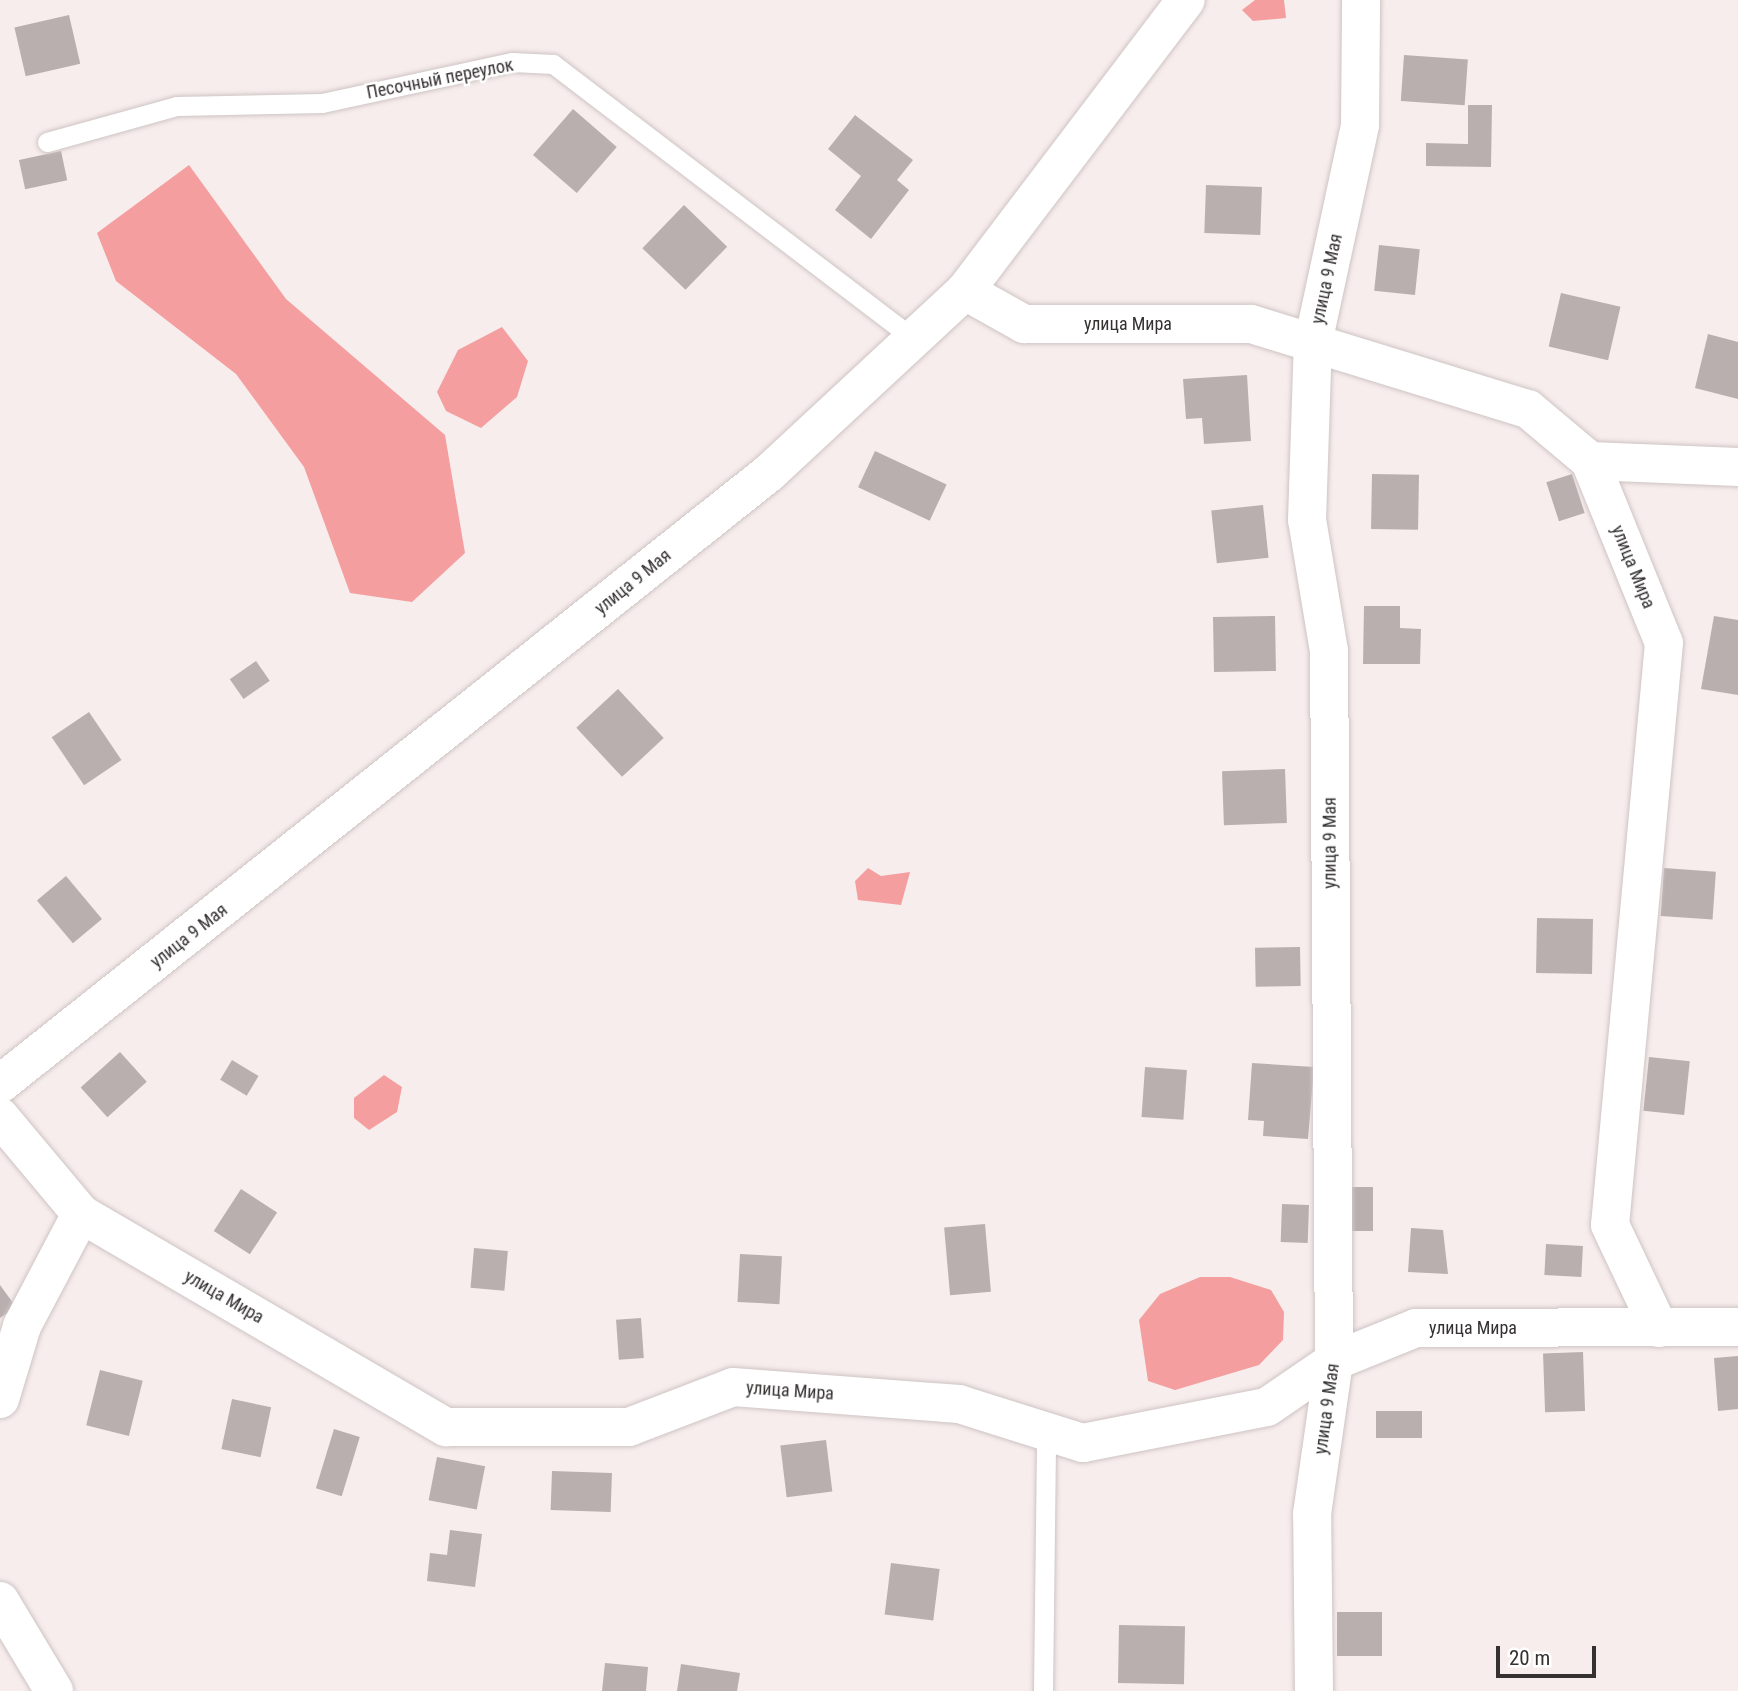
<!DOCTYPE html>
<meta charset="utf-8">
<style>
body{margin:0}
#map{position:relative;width:1738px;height:1691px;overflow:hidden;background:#f7edec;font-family:"Roboto Condensed",sans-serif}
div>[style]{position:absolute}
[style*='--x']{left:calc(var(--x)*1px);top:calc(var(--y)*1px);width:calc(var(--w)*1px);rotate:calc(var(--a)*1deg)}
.water>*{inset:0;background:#f49e9f}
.building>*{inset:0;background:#b9afaf;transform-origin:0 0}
.roads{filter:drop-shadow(0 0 2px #cec4c4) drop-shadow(0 0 2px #cec4c4)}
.lane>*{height:19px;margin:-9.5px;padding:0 9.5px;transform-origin:9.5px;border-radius:9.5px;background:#fff}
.street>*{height:38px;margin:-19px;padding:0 19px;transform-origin:19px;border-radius:19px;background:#fff}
.secondary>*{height:38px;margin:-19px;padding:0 19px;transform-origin:19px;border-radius:19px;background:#fff}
span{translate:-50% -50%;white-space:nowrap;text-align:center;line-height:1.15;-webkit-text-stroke:5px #fff;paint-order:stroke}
.street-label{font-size:18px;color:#353131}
.scale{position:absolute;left:1496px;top:1646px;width:100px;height:32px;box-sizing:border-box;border:4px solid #353131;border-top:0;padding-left:9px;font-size:21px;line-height:24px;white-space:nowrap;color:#353131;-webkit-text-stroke:5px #fff;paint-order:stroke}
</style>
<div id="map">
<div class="water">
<div style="clip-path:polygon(1255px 0,1284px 0,1286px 18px,1253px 21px,1242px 10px)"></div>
<div style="clip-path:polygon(189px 165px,286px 299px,445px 435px,465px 553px,412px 602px,350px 593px,304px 467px,236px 374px,116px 281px,97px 233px)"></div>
<div style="clip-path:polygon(502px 327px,528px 361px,517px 397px,481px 428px,446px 411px,437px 392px,458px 350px)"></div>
<div style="clip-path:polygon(868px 868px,881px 876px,910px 872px,901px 905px,858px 900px,855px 881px)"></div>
<div style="clip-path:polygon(384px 1075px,402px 1087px,397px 1112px,369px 1130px,354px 1118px,354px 1098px)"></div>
<div style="clip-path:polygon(1200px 1277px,1230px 1277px,1271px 1290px,1284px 1312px,1283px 1340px,1259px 1365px,1175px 1390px,1148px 1381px,1139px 1320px,1160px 1294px)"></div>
</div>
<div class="building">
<div style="left:69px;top:15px;width:50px;height:56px;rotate:77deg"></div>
<div style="left:1404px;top:55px;width:64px;height:46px;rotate:4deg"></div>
<div style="clip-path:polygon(1468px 105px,1492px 105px,1491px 167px,1426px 166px,1426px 143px,1468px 144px)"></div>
<div style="left:573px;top:109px;width:58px;height:61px;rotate:41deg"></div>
<div style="clip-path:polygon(855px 115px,913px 160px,897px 180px,909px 190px,871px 239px,835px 210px,861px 176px,828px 149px)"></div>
<div style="left:61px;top:151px;width:30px;height:43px;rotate:78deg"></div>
<div style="left:1206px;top:185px;width:56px;height:48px;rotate:2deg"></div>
<div style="left:684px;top:205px;width:60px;height:60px;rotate:44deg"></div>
<div style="left:1379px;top:245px;width:41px;height:46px;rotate:6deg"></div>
<div style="left:1561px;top:293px;width:61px;height:55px;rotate:13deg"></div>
<div style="clip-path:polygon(1708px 334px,1738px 342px,1738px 399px,1695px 388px)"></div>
<div style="clip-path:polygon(1247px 375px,1251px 441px,1204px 444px,1202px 418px,1186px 419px,1183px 379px)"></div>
<div style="left:875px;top:451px;width:79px;height:40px;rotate:25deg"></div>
<div style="left:1372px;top:474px;width:47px;height:55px;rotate:1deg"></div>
<div style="left:1572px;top:474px;width:41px;height:27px;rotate:72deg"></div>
<div style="left:1263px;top:505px;width:53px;height:52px;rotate:84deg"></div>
<div style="clip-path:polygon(1364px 606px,1400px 606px,1400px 628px,1421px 629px,1420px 664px,1363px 664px)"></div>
<div style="left:1275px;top:616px;width:55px;height:62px;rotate:89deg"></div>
<div style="clip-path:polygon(1714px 616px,1738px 620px,1738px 695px,1701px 689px)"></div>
<div style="left:256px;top:661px;width:24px;height:32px;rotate:55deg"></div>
<div style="left:618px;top:689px;width:67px;height:57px;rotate:47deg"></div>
<div style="left:89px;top:712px;width:58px;height:45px;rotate:56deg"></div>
<div style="left:1285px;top:769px;width:54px;height:63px;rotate:88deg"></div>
<div style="left:1664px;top:868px;width:52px;height:48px;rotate:4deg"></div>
<div style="left:66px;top:876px;width:56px;height:38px;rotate:50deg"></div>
<div style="left:1537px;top:918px;width:56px;height:55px;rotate:1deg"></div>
<div style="left:1300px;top:947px;width:39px;height:45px;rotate:89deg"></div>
<div style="left:120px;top:1052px;width:40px;height:53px;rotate:48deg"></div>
<div style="left:1649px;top:1057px;width:41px;height:54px;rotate:6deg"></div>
<div style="left:232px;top:1060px;width:31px;height:23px;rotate:31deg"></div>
<div style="clip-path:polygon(1252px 1063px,1314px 1067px,1308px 1139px,1263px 1136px,1264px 1121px,1248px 1120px)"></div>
<div style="left:1145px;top:1067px;width:42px;height:50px;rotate:4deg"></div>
<div style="left:1340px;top:1187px;width:33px;height:44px"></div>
<div style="left:241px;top:1189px;width:43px;height:50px;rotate:33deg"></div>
<div style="left:1282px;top:1204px;width:27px;height:38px;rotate:2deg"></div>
<div style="left:985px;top:1224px;width:68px;height:41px;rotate:85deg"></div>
<div style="clip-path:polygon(1411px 1228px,1443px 1230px,1448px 1274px,1408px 1272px)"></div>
<div style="left:1546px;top:1244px;width:37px;height:31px;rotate:3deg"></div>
<div style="left:474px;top:1248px;width:34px;height:40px;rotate:5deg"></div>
<div style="left:740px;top:1254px;width:42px;height:48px;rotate:3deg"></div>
<div style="clip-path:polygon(0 1285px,16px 1307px,0 1318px)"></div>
<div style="left:641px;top:1318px;width:40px;height:25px;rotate:86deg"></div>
<div style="left:1583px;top:1352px;width:59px;height:40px;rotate:88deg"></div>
<div style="clip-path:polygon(1738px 1356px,1738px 1409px,1718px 1411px,1714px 1358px)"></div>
<div style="left:100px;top:1370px;width:44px;height:57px;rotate:14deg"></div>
<div style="left:232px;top:1399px;width:40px;height:51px;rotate:12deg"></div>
<div style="left:1422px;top:1411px;width:27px;height:46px;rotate:90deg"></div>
<div style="left:334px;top:1429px;width:27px;height:62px;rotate:17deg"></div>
<div style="left:826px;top:1440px;width:52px;height:46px;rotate:83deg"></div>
<div style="left:437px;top:1457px;width:49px;height:44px;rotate:11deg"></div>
<div style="left:552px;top:1471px;width:60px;height:39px;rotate:2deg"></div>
<div style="clip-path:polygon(450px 1530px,482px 1534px,475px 1587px,427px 1581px,430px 1553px,447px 1555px)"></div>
<div style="left:891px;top:1563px;width:49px;height:52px;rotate:7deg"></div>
<div style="left:1337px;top:1612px;width:45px;height:44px"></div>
<div style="left:1119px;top:1625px;width:66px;height:58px;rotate:1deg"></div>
<div style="clip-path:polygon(605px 1663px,648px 1667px,646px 1691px,602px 1691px)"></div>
<div style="clip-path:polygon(681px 1664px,740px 1673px,737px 1691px,677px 1691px)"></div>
</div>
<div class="roads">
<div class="lane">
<div style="--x:47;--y:142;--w:135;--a:-15.5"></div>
<div style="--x:177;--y:106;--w:145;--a:-1.2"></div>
<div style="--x:322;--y:103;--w:194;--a:-12.2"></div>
<div style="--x:512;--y:62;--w:41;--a:2.8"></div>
<div style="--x:553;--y:64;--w:454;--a:37.3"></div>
<div style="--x:1043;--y:1691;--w:259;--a:-89.3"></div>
</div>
<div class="street">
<div style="--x:965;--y:291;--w:68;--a:29.2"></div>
<div style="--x:1024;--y:324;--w:227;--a:0"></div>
<div style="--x:1251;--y:324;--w:290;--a:17.1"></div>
<div style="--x:1528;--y:409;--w:81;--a:40"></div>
<div style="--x:1590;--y:461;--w:196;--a:67.9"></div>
<div style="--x:1664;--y:643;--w:584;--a:95.3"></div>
<div style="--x:1610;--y:1225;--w:114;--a:64.6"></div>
<div style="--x:1590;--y:461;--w:148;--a:2.3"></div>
<div style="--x:0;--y:1117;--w:126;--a:50.1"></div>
<div style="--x:81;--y:1214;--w:423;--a:30.3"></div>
<div style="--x:446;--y:1427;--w:183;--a:0"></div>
<div style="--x:629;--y:1427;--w:111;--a:-21"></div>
<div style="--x:733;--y:1387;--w:227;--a:4.3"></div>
<div style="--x:959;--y:1404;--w:130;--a:17.5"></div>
<div style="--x:1083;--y:1443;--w:187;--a:-11.1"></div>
<div style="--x:1267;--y:1407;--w:81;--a:-34.5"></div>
<div style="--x:1334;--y:1361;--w:88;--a:-21.9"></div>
<div style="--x:1416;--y:1328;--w:322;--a:-0.2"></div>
<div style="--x:0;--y:1399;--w:76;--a:-73.2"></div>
<div style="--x:22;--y:1326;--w:127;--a:-62.2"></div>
<div style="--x:0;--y:1601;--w:105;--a:59"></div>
<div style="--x:1314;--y:1691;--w:177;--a:-90.6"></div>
<div style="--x:1312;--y:1514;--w:155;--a:-81.8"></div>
<div style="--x:1334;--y:1361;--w:710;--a:-90.4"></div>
<div style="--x:1329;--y:651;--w:133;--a:-99.5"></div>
<div style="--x:1307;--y:520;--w:177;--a:-88.1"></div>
<div style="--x:1313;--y:343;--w:223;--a:-77.8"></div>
<div style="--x:1360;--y:125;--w:125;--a:-89.5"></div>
</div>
<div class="secondary">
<div style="--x:0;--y:1084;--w:982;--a:-38.47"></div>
<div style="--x:769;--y:473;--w:267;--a:-42.9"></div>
<div style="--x:965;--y:291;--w:365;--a:-52.8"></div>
</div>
</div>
<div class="street-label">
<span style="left:440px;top:79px;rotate:-11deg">Песочный переулок</span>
<span style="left:1327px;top:279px;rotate:-78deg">улица 9 Мая</span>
<span style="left:1128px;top:324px">улица Мира</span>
<span style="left:1633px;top:567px;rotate:68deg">улица Мира</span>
<span style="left:633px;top:582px;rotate:-39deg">улица 9 Мая</span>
<span style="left:1330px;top:843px;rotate:-90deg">улица 9 Мая</span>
<span style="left:189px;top:936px;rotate:-38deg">улица 9 Мая</span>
<span style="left:224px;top:1297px;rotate:30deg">улица Мира</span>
<span style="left:1473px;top:1328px">улица Мира</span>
<span style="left:790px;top:1391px;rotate:4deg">улица Мира</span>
<span style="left:1327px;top:1409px;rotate:-82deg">улица 9 Мая</span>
</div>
<div class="scale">20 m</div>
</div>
